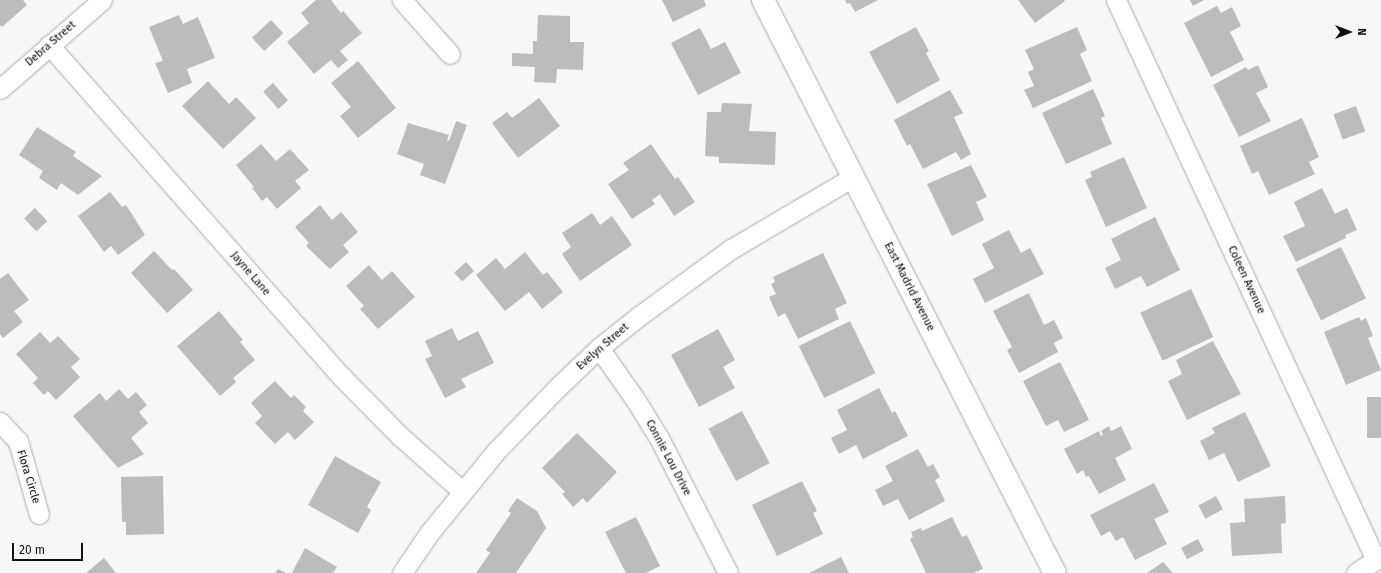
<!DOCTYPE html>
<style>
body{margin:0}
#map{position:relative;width:1381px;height:573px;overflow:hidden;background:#f7f7f9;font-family:"Fira Sans",sans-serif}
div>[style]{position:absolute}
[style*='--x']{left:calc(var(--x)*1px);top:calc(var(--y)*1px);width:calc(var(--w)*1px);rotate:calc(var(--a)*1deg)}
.building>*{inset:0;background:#bcbcbd;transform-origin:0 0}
.roads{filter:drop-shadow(0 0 1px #a9a9aa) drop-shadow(0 0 1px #a9a9aa)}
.street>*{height:19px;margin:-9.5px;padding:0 9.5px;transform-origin:9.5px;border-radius:9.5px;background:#fff}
.secondary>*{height:22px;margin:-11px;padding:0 11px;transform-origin:11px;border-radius:11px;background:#fff}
span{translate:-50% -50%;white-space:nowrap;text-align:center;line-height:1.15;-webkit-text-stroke:3px #f7f7f9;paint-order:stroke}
.street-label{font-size:11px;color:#0f0f10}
.north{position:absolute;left:1329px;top:12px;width:40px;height:40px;-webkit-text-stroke:3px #f7f7f9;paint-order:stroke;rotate:90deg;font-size:11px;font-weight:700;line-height:16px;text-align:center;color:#0f0f10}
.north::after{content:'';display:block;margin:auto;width:14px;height:18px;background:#0f0f10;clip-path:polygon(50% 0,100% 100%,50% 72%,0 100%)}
.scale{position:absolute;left:12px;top:543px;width:71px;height:18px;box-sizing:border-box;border:2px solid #0f0f10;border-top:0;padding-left:5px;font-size:12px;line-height:14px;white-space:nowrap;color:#0f0f10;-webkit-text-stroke:3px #f7f7f9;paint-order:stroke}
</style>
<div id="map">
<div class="building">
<div style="clip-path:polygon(0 0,23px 0,27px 5px,2px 27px,0 25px)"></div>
<div style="clip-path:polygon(316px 0,331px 0,341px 13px,343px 11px,362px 33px,340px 51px,348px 60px,338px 68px,331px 60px,314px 74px,287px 42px,309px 23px,301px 13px)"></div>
<div style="clip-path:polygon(662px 0,704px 0,706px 6px,673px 22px)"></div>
<div style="clip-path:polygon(845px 0,878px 0,855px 12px,850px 3px,847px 4px)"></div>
<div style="clip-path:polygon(1018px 0,1064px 0,1065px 1px,1035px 23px)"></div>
<div style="clip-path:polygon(1190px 0,1204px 0,1193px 6px)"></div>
<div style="clip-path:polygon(1217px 6px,1221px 13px,1232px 7px,1241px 26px,1230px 32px,1244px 60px,1211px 77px,1184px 23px)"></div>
<div style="clip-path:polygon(179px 15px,183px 24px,198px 17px,215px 58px,187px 69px,192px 83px,168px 93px,155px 63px,163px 61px,149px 27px)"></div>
<div style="clip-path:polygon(538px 15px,570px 16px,570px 42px,584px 42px,583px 70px,557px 69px,556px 83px,534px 82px,535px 67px,512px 66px,512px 53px,533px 54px,533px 41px,537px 41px)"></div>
<div style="left:271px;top:20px;width:18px;height:26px;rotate:47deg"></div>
<div style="clip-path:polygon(916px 27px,929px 51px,926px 53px,940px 80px,897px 104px,869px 52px)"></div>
<div style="clip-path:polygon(1077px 27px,1087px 50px,1080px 54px,1092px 81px,1033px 108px,1024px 90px,1034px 86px,1028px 72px,1034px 69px,1025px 50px)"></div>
<div style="clip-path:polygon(700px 28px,711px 49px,725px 42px,741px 73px,698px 95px,671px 43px)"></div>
<div style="clip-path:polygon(358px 61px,396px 108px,358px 138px,340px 116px,351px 107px,331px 83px)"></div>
<div style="clip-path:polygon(1258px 65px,1268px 87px,1256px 93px,1271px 121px,1239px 137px,1213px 85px,1246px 67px,1248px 70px)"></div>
<div style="clip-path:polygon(208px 81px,229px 104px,236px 97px,256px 118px,223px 149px,182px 106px)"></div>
<div style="left:273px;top:83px;width:23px;height:13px;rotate:49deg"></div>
<div style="clip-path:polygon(1093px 89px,1105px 116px,1101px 118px,1112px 144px,1066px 164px,1042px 113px)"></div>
<div style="clip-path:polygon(950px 90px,963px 113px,954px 117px,971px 154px,961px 160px,956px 152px,923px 169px,910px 144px,907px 146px,894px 120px)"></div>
<div style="clip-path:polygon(539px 98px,560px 126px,518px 158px,492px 123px,507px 112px,512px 118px)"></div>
<div style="clip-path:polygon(722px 103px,752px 104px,749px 131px,776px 132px,775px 165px,719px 163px,719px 157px,705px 156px,707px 112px,721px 112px)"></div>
<div style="left:1356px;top:106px;width:27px;height:24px;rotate:70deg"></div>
<div style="clip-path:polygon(1302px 118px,1319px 157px,1309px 162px,1315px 174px,1269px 195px,1258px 171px,1252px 174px,1240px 146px)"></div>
<div style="clip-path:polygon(456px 121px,467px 125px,445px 184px,420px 175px,424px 164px,397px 154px,408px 123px,449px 135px,447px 140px,449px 141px)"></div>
<div style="clip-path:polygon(37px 127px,76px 152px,73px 156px,102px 176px,78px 195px,61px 183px,57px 190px,39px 178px,43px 171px,19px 155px)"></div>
<div style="clip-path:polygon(261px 144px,276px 161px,290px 149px,309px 170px,295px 181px,301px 188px,277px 209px,267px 197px,262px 201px,252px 188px,254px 187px,236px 165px)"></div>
<div style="clip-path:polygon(651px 144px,675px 179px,678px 177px,695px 202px,674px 216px,660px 194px,652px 200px,655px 204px,632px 219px,608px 184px,629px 170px,623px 163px)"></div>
<div style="clip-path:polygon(1124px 157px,1147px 208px,1106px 227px,1085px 180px,1092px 177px,1090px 172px)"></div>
<div style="clip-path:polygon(971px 165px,987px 197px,976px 202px,984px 220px,952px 236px,927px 184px)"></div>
<div style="clip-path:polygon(1322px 188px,1335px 214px,1347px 208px,1357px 230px,1345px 235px,1346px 238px,1296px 262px,1283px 236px,1305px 226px,1294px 202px)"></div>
<div style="clip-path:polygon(110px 192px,122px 207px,126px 205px,145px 235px,118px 255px,111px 246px,104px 252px,78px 216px)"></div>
<div style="clip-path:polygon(320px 205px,332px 220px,341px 212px,358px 232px,343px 245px,349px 252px,330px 269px,306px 246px,309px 243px,295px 227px)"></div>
<div style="left:35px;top:208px;width:18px;height:15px;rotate:47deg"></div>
<div style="clip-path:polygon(592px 213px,600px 225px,612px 216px,632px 245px,580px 281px,562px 254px,571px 247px,562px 233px)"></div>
<div style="clip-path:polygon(1155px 217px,1180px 270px,1147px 287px,1141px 276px,1115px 289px,1105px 268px,1121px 260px,1111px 239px)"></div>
<div style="clip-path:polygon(1009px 230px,1021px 253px,1030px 248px,1044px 274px,985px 303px,973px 279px,994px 268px,982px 244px)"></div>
<div style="left:1341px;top:247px;width:57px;height:50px;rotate:64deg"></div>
<div style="clip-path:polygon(154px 251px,172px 270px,174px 269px,193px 290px,167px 313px,131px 273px)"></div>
<div style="clip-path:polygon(525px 252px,543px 275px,547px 272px,563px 292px,542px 309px,529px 292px,505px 311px,476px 275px,496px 258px,505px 269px)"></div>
<div style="clip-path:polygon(823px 253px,847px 303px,835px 309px,839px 319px,798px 339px,785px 313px,778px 317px,769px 297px,776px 294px,771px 284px,775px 282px,773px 277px)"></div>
<div style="left:466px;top:262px;width:12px;height:16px;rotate:48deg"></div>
<div style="clip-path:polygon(369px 265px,382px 280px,392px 271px,415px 297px,378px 329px,360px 309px,364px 306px,346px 286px)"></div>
<div style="clip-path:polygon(8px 273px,29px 300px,14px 311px,23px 322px,3px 338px,0 334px,0 279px)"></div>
<div style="left:1191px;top:289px;width:53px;height:56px;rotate:65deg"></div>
<div style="clip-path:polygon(1029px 293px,1044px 325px,1054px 320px,1063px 338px,1054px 343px,1058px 352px,1019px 373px,1007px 350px,1012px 347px,993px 311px)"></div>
<div style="clip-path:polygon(219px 311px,243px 340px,240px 342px,255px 360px,233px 378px,236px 382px,220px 396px,177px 346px)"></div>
<div style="clip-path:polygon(1359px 317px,1361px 321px,1366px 318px,1373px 336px,1368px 338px,1381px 370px,1346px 385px,1324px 332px)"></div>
<div style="left:850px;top:321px;width:58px;height:57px;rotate:64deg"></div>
<div style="clip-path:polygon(452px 328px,458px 341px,478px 331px,494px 363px,461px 379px,466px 387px,445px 398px,425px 359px,432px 356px,425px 341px)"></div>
<div style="clip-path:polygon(718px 329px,735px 360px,723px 367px,735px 388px,699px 407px,671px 355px)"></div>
<div style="clip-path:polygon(40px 332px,50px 343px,58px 336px,80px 359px,71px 367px,80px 377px,56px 400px,48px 391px,44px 395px,33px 383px,38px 378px,16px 354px)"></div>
<div style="clip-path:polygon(1213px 341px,1241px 394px,1187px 420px,1168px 381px,1182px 374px,1176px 360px)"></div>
<div style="clip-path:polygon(1060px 362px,1089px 420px,1064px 432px,1058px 420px,1046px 426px,1023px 381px)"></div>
<div style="clip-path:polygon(275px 381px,291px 398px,294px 395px,306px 407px,303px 411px,314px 422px,295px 440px,288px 432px,275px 444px,255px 423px,262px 416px,251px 403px)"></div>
<div style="clip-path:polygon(879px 388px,892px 413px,895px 411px,908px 436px,863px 459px,856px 445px,839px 454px,831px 438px,847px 430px,837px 410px)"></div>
<div style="clip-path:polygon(119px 389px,128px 399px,136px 392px,147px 405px,139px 412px,148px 423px,131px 438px,144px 454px,118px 468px,73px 416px,100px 393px,106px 401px)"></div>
<div style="left:1367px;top:397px;width:14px;height:41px"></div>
<div style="left:742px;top:411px;width:59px;height:38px;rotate:62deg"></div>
<div style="clip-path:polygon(1245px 412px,1271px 466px,1238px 482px,1224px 453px,1209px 460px,1200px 441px,1215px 433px,1212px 428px)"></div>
<div style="clip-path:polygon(1109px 426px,1111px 431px,1121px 426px,1132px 449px,1115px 458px,1126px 480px,1099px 494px,1089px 476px,1086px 477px,1083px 470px,1077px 474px,1064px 449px,1099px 431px,1101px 436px,1103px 435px,1101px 431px)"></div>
<div style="clip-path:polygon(577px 433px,617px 472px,587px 503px,583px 498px,573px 507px,562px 494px,565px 492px,542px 468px)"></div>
<div style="clip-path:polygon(918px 449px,928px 467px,933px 464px,940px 477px,935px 480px,945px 501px,909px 520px,898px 499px,883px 506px,875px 490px,893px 481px,885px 466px)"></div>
<div style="clip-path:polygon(335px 456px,381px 482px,367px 507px,371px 510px,358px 533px,308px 505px)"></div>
<div style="clip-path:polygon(163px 476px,164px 534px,126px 535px,126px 522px,122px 522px,121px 477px)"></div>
<div style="clip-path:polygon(802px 481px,817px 511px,813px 513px,823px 534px,777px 556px,752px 505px)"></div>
<div style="clip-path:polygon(1154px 483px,1169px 512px,1154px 519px,1167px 544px,1135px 560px,1123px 537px,1116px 541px,1110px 531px,1101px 536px,1090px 515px)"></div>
<div style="left:1216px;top:496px;width:15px;height:20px;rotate:62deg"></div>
<div style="clip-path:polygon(1285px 496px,1286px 523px,1281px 524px,1282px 553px,1232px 556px,1230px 523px,1245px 522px,1244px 499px)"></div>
<div style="clip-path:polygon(517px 498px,537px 511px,546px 528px,516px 573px,476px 573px,490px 553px,486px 550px,511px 513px,508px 511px)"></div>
<div style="clip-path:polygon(636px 517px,660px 566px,646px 573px,626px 573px,605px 532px)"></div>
<div style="clip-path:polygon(952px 517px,962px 537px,967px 535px,983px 569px,973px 573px,926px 573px,910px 539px,913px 537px,911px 532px,921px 528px,922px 531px)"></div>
<div style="left:1198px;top:539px;width:13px;height:19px;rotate:63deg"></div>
<div style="clip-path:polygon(305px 548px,337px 567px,333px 573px,292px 573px)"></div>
<div style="clip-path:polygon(841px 557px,849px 573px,809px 573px)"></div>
<div style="clip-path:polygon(104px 558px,116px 573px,86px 573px)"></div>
<div style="clip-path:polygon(1163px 562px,1173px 573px,1147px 573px)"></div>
<div style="clip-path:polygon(278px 569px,286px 573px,275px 573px)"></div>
</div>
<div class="roads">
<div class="street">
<div style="--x:402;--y:0;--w:72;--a:48.4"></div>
<div style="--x:1116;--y:0;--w:617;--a:65.1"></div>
<div style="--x:49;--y:45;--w:437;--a:48.6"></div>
<div style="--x:338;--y:373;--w:88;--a:45.5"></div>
<div style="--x:400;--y:436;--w:83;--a:41.6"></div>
<div style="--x:0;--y:89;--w:135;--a:-41.1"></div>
<div style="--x:599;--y:348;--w:62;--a:54.8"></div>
<div style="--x:635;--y:399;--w:46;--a:58.4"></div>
<div style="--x:659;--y:438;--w:152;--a:62.9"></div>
<div style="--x:0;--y:422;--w:26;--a:47"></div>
<div style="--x:18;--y:441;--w:76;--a:74"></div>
<div style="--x:402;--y:573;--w:50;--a:-55.7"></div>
<div style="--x:430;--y:532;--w:104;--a:-50.8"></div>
<div style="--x:496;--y:451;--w:93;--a:-45.9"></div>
<div style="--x:561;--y:384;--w:52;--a:-43.5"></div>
<div style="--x:599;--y:348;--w:51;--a:-38.7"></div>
<div style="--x:639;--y:316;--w:114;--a:-36.1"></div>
<div style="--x:731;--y:249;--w:142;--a:-30.5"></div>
<div style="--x:1356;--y:573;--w:30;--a:-34"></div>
</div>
<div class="secondary">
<div style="--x:763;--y:0;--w:643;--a:63"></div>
</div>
</div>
<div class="street-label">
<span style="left:51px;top:44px;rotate:-41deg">Debra Street</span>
<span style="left:250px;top:274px;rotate:49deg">Jayne Lane</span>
<span style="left:1246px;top:280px;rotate:65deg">Coleen Avenue</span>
<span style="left:909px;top:287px;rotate:63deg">East Madrid Avenue</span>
<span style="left:603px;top:347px;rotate:-41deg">Evelyn Street</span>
<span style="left:668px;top:458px;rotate:62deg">Connie Lou Drive</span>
<span style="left:28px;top:477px;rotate:73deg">Flora Circle</span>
</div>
<div class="north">N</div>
<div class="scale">20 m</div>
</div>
